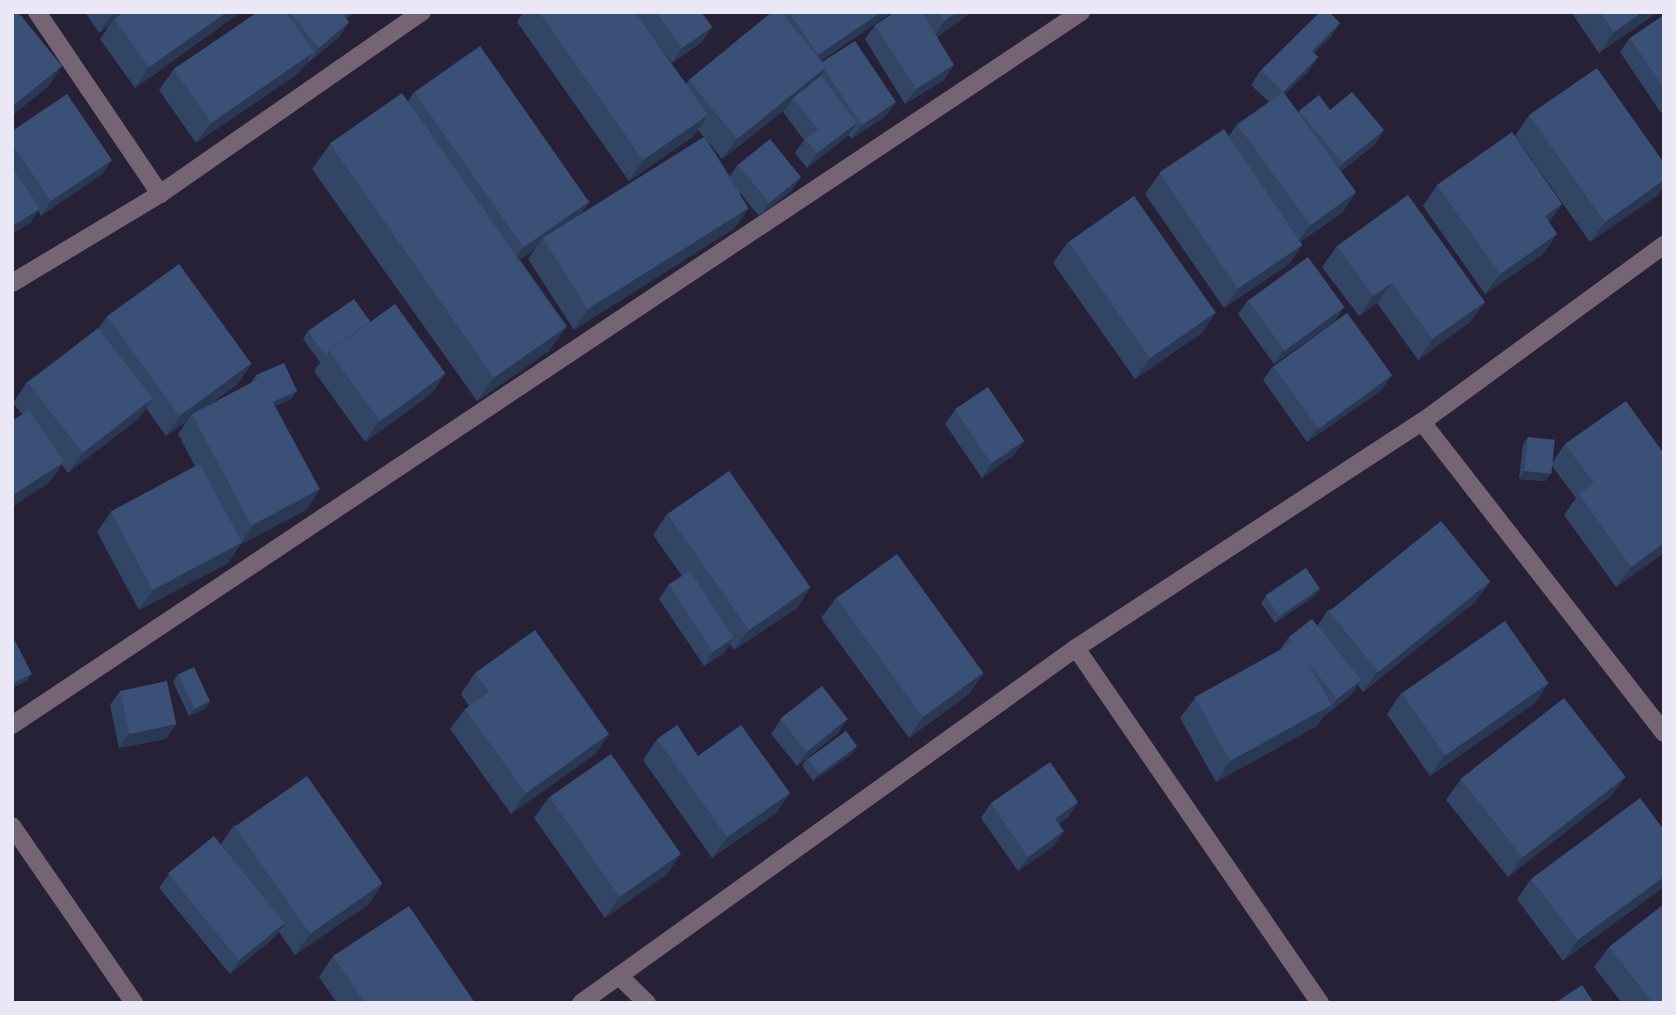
<!DOCTYPE html>
<style>
body{margin:0}
#map{position:relative;width:1676px;height:1015px;overflow:hidden;background:#262136;font-family:"Public Sans",sans-serif}
div>[style]{position:absolute}
[style*='--x']{left:calc(var(--x)*1px);top:calc(var(--y)*1px);width:calc(var(--w)*1px);rotate:calc(var(--a)*1deg)}
.minor>*{height:18px;margin:-9px;padding:0 9px;transform-origin:9px;border-radius:9px;background:#746474}
.wall>*{inset:0;background:#334565}
.shaded-wall>*{inset:0;background:#293853}
.building>*{inset:0;background:#3b5076;transform-origin:0 0}
span{translate:-50% -50%;white-space:nowrap;text-align:center;line-height:1.15;-webkit-text-stroke:5px #0e0c16;paint-order:stroke}
.frame{position:absolute;inset:0;border:14px solid #eae8f6;pointer-events:none}
</style>
<div id="map">
<div class="minor">
<div style="--x:37;--y:12;--w:220;--a:55.9"></div>
<div style="--x:12;--y:283;--w:173;--a:-31"></div>
<div style="--x:160;--y:194;--w:319;--a:-34.8"></div>
<div style="--x:1422;--y:422;--w:300;--a:-36.2"></div>
<div style="--x:1076;--y:648;--w:413;--a:-33.2"></div>
<div style="--x:1422;--y:422;--w:394;--a:52.1"></div>
<div style="--x:12;--y:725;--w:1285;--a:-33.7"></div>
<div style="--x:12;--y:826;--w:215;--a:55.4"></div>
<div style="--x:619;--y:976;--w:39;--a:44"></div>
<div style="--x:581;--y:1003;--w:609;--a:-35.65"></div>
<div style="--x:1076;--y:648;--w:431;--a:55.5"></div>
</div>
<div class="wall">
<div style="clip-path:polygon(85px 12px,241px 12px,135px 88px,100px 39px,109px 26px,99px 33px)"></div>
<div style="clip-path:polygon(258px 12px,356px 12px,346px 19px,349px 22px,339px 37px,309px 62px,308px 61px,299px 73px,196px 143px,159px 90px,174px 69px)"></div>
<div style="clip-path:polygon(523px 12px,701px 12px,712px 27px,702px 42px,672px 63px,638px 17px,686px 84px,689px 80px,772px 12px,892px 12px,821px 61px,886px 116px,851px 139px,849px 135px,807px 168px,795px 153px,804px 140px,783px 112px,787px 108px,722px 159px,706px 139px,730px 176px,738px 164px,801px 177px,791px 191px,759px 216px,740px 193px,735px 228px,574px 330px,528px 259px,535px 249px,520px 260px,567px 326px,549px 351px,477px 401px,312px 169px,330px 144px,408px 101px,414px 92px,590px 201px,580px 215px,704px 137px,698px 130px,694px 136px,629px 181px,517px 22px)"></div>
<div style="clip-path:polygon(895px 12px,972px 12px,937px 37px,944px 80px,905px 104px,865px 39px,875px 25px)"></div>
<div style="clip-path:polygon(1571px 12px,1658px 12px,1599px 53px)"></div>
<div style="clip-path:polygon(1664px 15px,1664px 112px,1661px 113px,1620px 52px,1630px 38px)"></div>
<div style="clip-path:polygon(1340px 23px,1330px 38px,1314px 53px,1318px 57px,1308px 72px,1285px 94px,1298px 112px,1299px 111px,1330px 110px,1384px 130px,1374px 145px,1341px 171px,1356px 192px,1342px 213px,1301px 241px,1289px 264px,1224px 308px,1145px 194px,1160px 173px,1229px 136px,1237px 124px,1269px 102px,1251px 85px,1261px 70px)"></div>
<div style="clip-path:polygon(1529px 115px,1658px 195px,1590px 242px,1515px 136px)"></div>
<div style="clip-path:polygon(12px 131px,112px 160px,102px 174px,41px 216px,38px 211px,30px 223px,12px 234px)"></div>
<div style="clip-path:polygon(1437px 185px,1562px 204px,1549px 222px,1557px 234px,1543px 254px,1485px 294px,1423px 206px)"></div>
<div style="clip-path:polygon(1068px 242px,1216px 312px,1202px 333px,1135px 379px,1053px 263px)"></div>
<div style="clip-path:polygon(1337px 246px,1485px 302px,1470px 322px,1418px 360px,1377px 303px,1359px 316px,1322px 267px)"></div>
<div style="clip-path:polygon(1248px 300px,1344px 307px,1334px 322px,1274px 364px,1238px 314px)"></div>
<div style="clip-path:polygon(107px 316px,238px 384px,209px 405px,251px 383px,256px 375px,297px 391px,291px 399px,275px 406px,320px 489px,306px 510px,240px 545px,228px 563px,139px 610px,97px 532px,111px 512px,195px 466px,178px 434px,187px 421px,166px 436px,146px 408px,138px 419px,68px 473px,62px 465px,49px 483px,22px 414px,13px 403px,27px 382px,98px 329px)"></div>
<div style="clip-path:polygon(370px 321px,445px 374px,431px 394px,365px 442px,314px 371px,321px 361px,320px 362px,303px 339px,308px 331px)"></div>
<div style="clip-path:polygon(1273px 366px,1382px 390px,1307px 442px,1263px 380px)"></div>
<div style="clip-path:polygon(955px 410px,1014px 455px,982px 478px,945px 424px)"></div>
<div style="clip-path:polygon(1528px 437px,1552px 463px,1565px 444px,1664px 553px,1616px 587px,1564px 515px,1576px 498px,1552px 466px,1545px 481px,1519px 479px,1523px 444px)"></div>
<div style="clip-path:polygon(667px 514px,797px 608px,734px 650px,730px 644px,724px 653px,704px 666px,659px 599px,669px 584px,682px 576px,653px 535px)"></div>
<div style="clip-path:polygon(1490px 582px,1475px 602px,1363px 692px,1358px 685px,1351px 695px,1327px 714px,1326px 713px,1317px 726px,1216px 782px,1180px 718px,1195px 698px,1279px 651px,1289px 637px,1318px 625px,1328px 610px)"></div>
<div style="clip-path:polygon(1266px 596px,1315px 596px,1275px 623px,1261px 603px)"></div>
<div style="clip-path:polygon(836px 598px,969px 694px,909px 738px,821px 618px)"></div>
<div style="clip-path:polygon(475px 673px,609px 734px,595px 754px,511px 814px,450px 729px,465px 709px,469px 706px,461px 694px)"></div>
<div style="clip-path:polygon(178px 674px,205px 709px,189px 716px,173px 682px)"></div>
<div style="clip-path:polygon(120px 691px,176px 724px,166px 739px,119px 748px,110px 705px)"></div>
<div style="clip-path:polygon(1401px 693px,1535px 703px,1430px 776px,1387px 714px)"></div>
<div style="clip-path:polygon(781px 719px,838px 733px,797px 766px,771px 734px)"></div>
<div style="clip-path:polygon(657px 739px,790px 793px,776px 813px,712px 858px,643px 760px)"></div>
<div style="clip-path:polygon(852px 754px,813px 781px,802px 766px,807px 758px)"></div>
<div style="clip-path:polygon(1626px 776px,1611px 796px,1508px 877px,1446px 800px,1461px 779px)"></div>
<div style="clip-path:polygon(549px 797px,667px 874px,605px 918px,534px 818px)"></div>
<div style="clip-path:polygon(1078px 802px,1068px 817px,1059px 824px,1054px 846px,1018px 871px,981px 818px,991px 803px)"></div>
<div style="clip-path:polygon(234px 825px,382px 884px,368px 905px,295px 955px,279px 932px,275px 937px,230px 974px,159px 888px,169px 874px,221px 844px)"></div>
<div style="clip-path:polygon(1664px 830px,1563px 961px,1517px 899px,1531px 879px)"></div>
<div style="clip-path:polygon(1609px 947px,1664px 1003px,1622px 1003px,1594px 967px)"></div>
<div style="clip-path:polygon(333px 956px,475px 1003px,337px 1003px,319px 977px)"></div>
</div>
<div class="shaded-wall">
<div style="clip-path:polygon(114px 12px,128px 12px,114px 19px,109px 26px,99px 33px)"></div>
<div style="clip-path:polygon(227px 12px,241px 12px,135px 88px,149px 67px)"></div>
<div style="clip-path:polygon(349px 12px,356px 12px,342px 22px)"></div>
<div style="clip-path:polygon(881px 12px,892px 12px,808px 69px,818px 55px)"></div>
<div style="clip-path:polygon(957px 12px,972px 12px,930px 42px,944px 21px)"></div>
<div style="clip-path:polygon(1642px 12px,1658px 12px,1599px 53px,1614px 32px)"></div>
<div style="clip-path:polygon(349px 22px,339px 37px,309px 62px,319px 48px)"></div>
<div style="clip-path:polygon(1340px 23px,1330px 38px,1302px 65px,1312px 51px)"></div>
<div style="clip-path:polygon(712px 27px,702px 42px,672px 63px,682px 48px)"></div>
<div style="clip-path:polygon(314px 52px,299px 73px,196px 143px,211px 123px)"></div>
<div style="clip-path:polygon(1318px 57px,1308px 72px,1273px 106px,1283px 92px)"></div>
<div style="clip-path:polygon(954px 65px,944px 80px,905px 104px,916px 89px)"></div>
<div style="clip-path:polygon(62px 66px,48px 87px,12px 116px,12px 107px)"></div>
<div style="clip-path:polygon(826px 67px,812px 87px,793px 98px,787px 108px,722px 159px,737px 139px)"></div>
<div style="clip-path:polygon(896px 102px,886px 116px,851px 139px,862px 125px)"></div>
<div style="clip-path:polygon(708px 115px,694px 136px,629px 181px,643px 160px)"></div>
<div style="clip-path:polygon(857px 123px,847px 137px,807px 168px,817px 153px)"></div>
<div style="clip-path:polygon(1384px 130px,1374px 145px,1333px 178px,1343px 163px)"></div>
<div style="clip-path:polygon(112px 160px,102px 174px,41px 216px,51px 201px)"></div>
<div style="clip-path:polygon(801px 177px,791px 191px,759px 216px,770px 202px)"></div>
<div style="clip-path:polygon(1664px 180px,1664px 186px,1658px 195px,1590px 242px,1605px 222px)"></div>
<div style="clip-path:polygon(1356px 192px,1342px 213px,1296px 245px,1310px 225px)"></div>
<div style="clip-path:polygon(590px 201px,575px 222px,543px 238px,535px 249px,509px 268px,523px 247px)"></div>
<div style="clip-path:polygon(1562px 204px,1548px 224px,1545px 216px)"></div>
<div style="clip-path:polygon(749px 208px,735px 228px,574px 330px,588px 309px)"></div>
<div style="clip-path:polygon(40px 209px,30px 223px,12px 234px,12px 226px)"></div>
<div style="clip-path:polygon(1557px 234px,1543px 254px,1485px 294px,1500px 274px)"></div>
<div style="clip-path:polygon(1303px 244px,1289px 264px,1224px 308px,1239px 288px)"></div>
<div style="clip-path:polygon(1392px 283px,1377px 303px,1359px 316px,1373px 296px)"></div>
<div style="clip-path:polygon(1485px 302px,1470px 322px,1418px 360px,1432px 339px)"></div>
<div style="clip-path:polygon(1344px 307px,1334px 322px,1274px 364px,1284px 349px)"></div>
<div style="clip-path:polygon(1216px 312px,1202px 333px,1135px 379px,1150px 358px)"></div>
<div style="clip-path:polygon(567px 326px,549px 351px,477px 401px,495px 376px)"></div>
<div style="clip-path:polygon(252px 363px,238px 384px,194px 416px,192px 414px,187px 421px,166px 436px,181px 415px)"></div>
<div style="clip-path:polygon(445px 374px,431px 394px,365px 442px,379px 421px)"></div>
<div style="clip-path:polygon(1392px 375px,1382px 390px,1307px 442px,1318px 428px)"></div>
<div style="clip-path:polygon(297px 391px,291px 399px,262px 411px,267px 404px)"></div>
<div style="clip-path:polygon(153px 398px,138px 419px,68px 473px,83px 452px)"></div>
<div style="clip-path:polygon(1025px 441px,1014px 455px,982px 478px,992px 463px)"></div>
<div style="clip-path:polygon(64px 462px,49px 483px,12px 507px,12px 496px)"></div>
<div style="clip-path:polygon(1524px 471px,1551px 474px,1545px 481px,1519px 479px)"></div>
<div style="clip-path:polygon(320px 489px,306px 510px,240px 545px,228px 563px,139px 610px,154px 589px,241px 543px,253px 525px)"></div>
<div style="clip-path:polygon(1664px 543px,1664px 553px,1616px 587px,1631px 567px)"></div>
<div style="clip-path:polygon(1490px 582px,1475px 602px,1363px 692px,1378px 671px)"></div>
<div style="clip-path:polygon(811px 587px,797px 608px,734px 650px,749px 630px)"></div>
<div style="clip-path:polygon(1320px 589px,1315px 596px,1275px 623px,1280px 616px)"></div>
<div style="clip-path:polygon(734px 638px,724px 653px,704px 666px,714px 651px)"></div>
<div style="clip-path:polygon(984px 673px,969px 694px,909px 738px,923px 717px)"></div>
<div style="clip-path:polygon(32px 674px,27px 681px,12px 689px,12px 684px)"></div>
<div style="clip-path:polygon(1361px 680px,1351px 695px,1327px 714px,1337px 699px)"></div>
<div style="clip-path:polygon(1549px 683px,1535px 703px,1430px 776px,1445px 755px)"></div>
<div style="clip-path:polygon(210px 701px,205px 709px,189px 716px,194px 709px)"></div>
<div style="clip-path:polygon(1332px 705px,1317px 726px,1216px 782px,1230px 761px)"></div>
<div style="clip-path:polygon(848px 719px,838px 733px,797px 766px,807px 752px)"></div>
<div style="clip-path:polygon(176px 724px,166px 739px,119px 748px,129px 734px)"></div>
<div style="clip-path:polygon(609px 734px,595px 754px,511px 814px,526px 793px)"></div>
<div style="clip-path:polygon(857px 746px,852px 754px,813px 781px,818px 774px)"></div>
<div style="clip-path:polygon(1626px 776px,1611px 796px,1508px 877px,1523px 857px)"></div>
<div style="clip-path:polygon(790px 793px,776px 813px,712px 858px,727px 837px)"></div>
<div style="clip-path:polygon(1078px 802px,1068px 817px,1045px 833px,1055px 819px)"></div>
<div style="clip-path:polygon(1064px 831px,1054px 846px,1018px 871px,1028px 857px)"></div>
<div style="clip-path:polygon(681px 854px,667px 874px,605px 918px,619px 897px)"></div>
<div style="clip-path:polygon(1664px 877px,1664px 887px,1563px 961px,1578px 940px)"></div>
<div style="clip-path:polygon(382px 884px,368px 905px,295px 955px,310px 934px)"></div>
<div style="clip-path:polygon(285px 923px,275px 937px,230px 974px,240px 960px)"></div>
</div>
<div class="building">
<div style="clip-path:polygon(12px 12px,18px 12px,62px 66px,12px 107px)"></div>
<div style="clip-path:polygon(124px 12px,227px 12px,149px 67px,114px 19px)"></div>
<div style="clip-path:polygon(258px 12px,286px 12px,314px 52px,211px 123px,174px 69px)"></div>
<div style="clip-path:polygon(289px 12px,341px 12px,349px 22px,319px 48px)"></div>
<div style="clip-path:polygon(539px 12px,635px 12px,708px 115px,643px 160px)"></div>
<div style="clip-path:polygon(656px 12px,701px 12px,712px 27px,682px 48px)"></div>
<div style="clip-path:polygon(772px 12px,781px 12px,826px 67px,737px 139px,689px 80px)"></div>
<div style="clip-path:polygon(789px 12px,881px 12px,818px 55px)"></div>
<div style="clip-path:polygon(895px 12px,922px 12px,954px 65px,916px 89px,875px 25px)"></div>
<div style="clip-path:polygon(938px 12px,957px 12px,944px 21px)"></div>
<div style="clip-path:polygon(1320px 12px,1329px 12px,1340px 23px,1312px 51px,1318px 57px,1283px 92px,1261px 70px)"></div>
<div style="clip-path:polygon(1600px 12px,1642px 12px,1614px 32px)"></div>
<div style="clip-path:polygon(1664px 15px,1664px 88px,1630px 38px)"></div>
<div style="clip-path:polygon(855px 41px,896px 102px,862px 125px,824px 69px,826px 67px,822px 62px)"></div>
<div style="left:480px;top:46px;width:190px;height:80px;rotate:55deg"></div>
<div style="clip-path:polygon(1597px 68px,1664px 163px,1664px 180px,1605px 222px,1529px 115px)"></div>
<div style="clip-path:polygon(821px 76px,857px 123px,817px 153px,805px 139px,818px 130px,793px 98px)"></div>
<div style="left:1283px;top:92px;width:124px;height:56px;rotate:54deg"></div>
<div style="clip-path:polygon(1352px 92px,1384px 130px,1343px 163px,1299px 111px,1319px 95px,1330px 110px)"></div>
<div style="left:402px;top:93px;width:286px;height:88px;rotate:55deg"></div>
<div style="clip-path:polygon(67px 94px,112px 160px,51px 201px,12px 144px,12px 131px)"></div>
<div style="left:1224px;top:129px;width:140px;height:78px;rotate:56deg"></div>
<div style="clip-path:polygon(1512px 132px,1562px 204px,1545px 216px,1557px 234px,1500px 274px,1437px 185px)"></div>
<div style="left:704px;top:137px;width:84px;height:190px;rotate:58deg"></div>
<div style="left:770px;top:139px;width:49px;height:41px;rotate:51deg"></div>
<div style="clip-path:polygon(12px 167px,40px 209px,12px 226px)"></div>
<div style="clip-path:polygon(1408px 195px,1485px 302px,1432px 339px,1392px 283px,1373px 296px,1337px 246px)"></div>
<div style="left:1134px;top:196px;width:142px;height:80px;rotate:55deg"></div>
<div style="left:1308px;top:257px;width:62px;height:74px;rotate:54deg"></div>
<div style="left:179px;top:264px;width:123px;height:89px;rotate:54deg"></div>
<div style="clip-path:polygon(354px 299px,370px 321px,329px 351px,325px 355px,308px 331px)"></div>
<div style="left:395px;top:304px;width:86px;height:81px;rotate:54deg"></div>
<div style="left:1347px;top:313px;width:77px;height:91px;rotate:54deg"></div>
<div style="left:98px;top:328px;width:89px;height:89px;rotate:52deg"></div>
<div style="clip-path:polygon(284px 363px,297px 391px,273px 402px,260px 378px,257px 379px,256px 375px)"></div>
<div style="left:260px;top:378px;width:126px;height:77px;rotate:62deg"></div>
<div style="left:988px;top:387px;width:65px;height:40px;rotate:56deg"></div>
<div style="clip-path:polygon(1626px 401px,1664px 454px,1664px 543px,1631px 567px,1579px 494px,1594px 483px,1565px 444px)"></div>
<div style="clip-path:polygon(29px 410px,64px 462px,12px 496px,12px 421px)"></div>
<div style="left:1528px;top:437px;width:27px;height:34px;rotate:6deg"></div>
<div style="left:200px;top:464px;width:89px;height:101px;rotate:62deg"></div>
<div style="left:729px;top:471px;width:142px;height:75px;rotate:55deg"></div>
<div style="left:1441px;top:521px;width:78px;height:144px;rotate:51deg"></div>
<div style="left:897px;top:554px;width:147px;height:75px;rotate:54deg"></div>
<div style="left:1306px;top:568px;width:25px;height:49px;rotate:56deg"></div>
<div style="left:690px;top:571px;width:80px;height:25px;rotate:57deg"></div>
<div style="clip-path:polygon(1312px 619px,1361px 680px,1337px 699px,1307px 661px,1296px 641px,1293px 643px,1289px 637px)"></div>
<div style="left:1505px;top:621px;width:76px;height:126px;rotate:55deg"></div>
<div style="clip-path:polygon(535px 630px,609px 734px,526px 793px,465px 709px,489px 692px,475px 673px)"></div>
<div style="clip-path:polygon(15px 641px,32px 674px,12px 684px,12px 642px)"></div>
<div style="left:1296px;top:641px;width:73px;height:116px;rotate:61deg"></div>
<div style="left:194px;top:667px;width:38px;height:17px;rotate:65deg"></div>
<div style="left:167px;top:681px;width:44px;height:48px;rotate:78deg"></div>
<div style="left:822px;top:686px;width:42px;height:53px;rotate:52deg"></div>
<div style="left:1564px;top:698px;width:100px;height:131px;rotate:52deg"></div>
<div style="clip-path:polygon(677px 725px,698px 756px,741px 725px,790px 793px,727px 837px,657px 739px)"></div>
<div style="left:846px;top:731px;width:19px;height:47px;rotate:54deg"></div>
<div style="left:611px;top:754px;width:122px;height:75px;rotate:55deg"></div>
<div style="clip-path:polygon(1050px 762px,1078px 802px,1055px 819px,1064px 831px,1028px 857px,991px 803px)"></div>
<div style="left:307px;top:776px;width:131px;height:88px;rotate:55deg"></div>
<div style="clip-path:polygon(1640px 798px,1664px 830px,1664px 877px,1578px 940px,1531px 879px)"></div>
<div style="left:214px;top:836px;width:112px;height:59px;rotate:51deg"></div>
<div style="clip-path:polygon(1664px 904px,1664px 1003px,1653px 1003px,1609px 947px)"></div>
<div style="clip-path:polygon(409px 906px,475px 1003px,365px 1003px,333px 956px)"></div>
<div style="clip-path:polygon(1582px 985px,1594px 1003px,1555px 1003px)"></div>
</div>
<div class="frame"></div>
</div>
